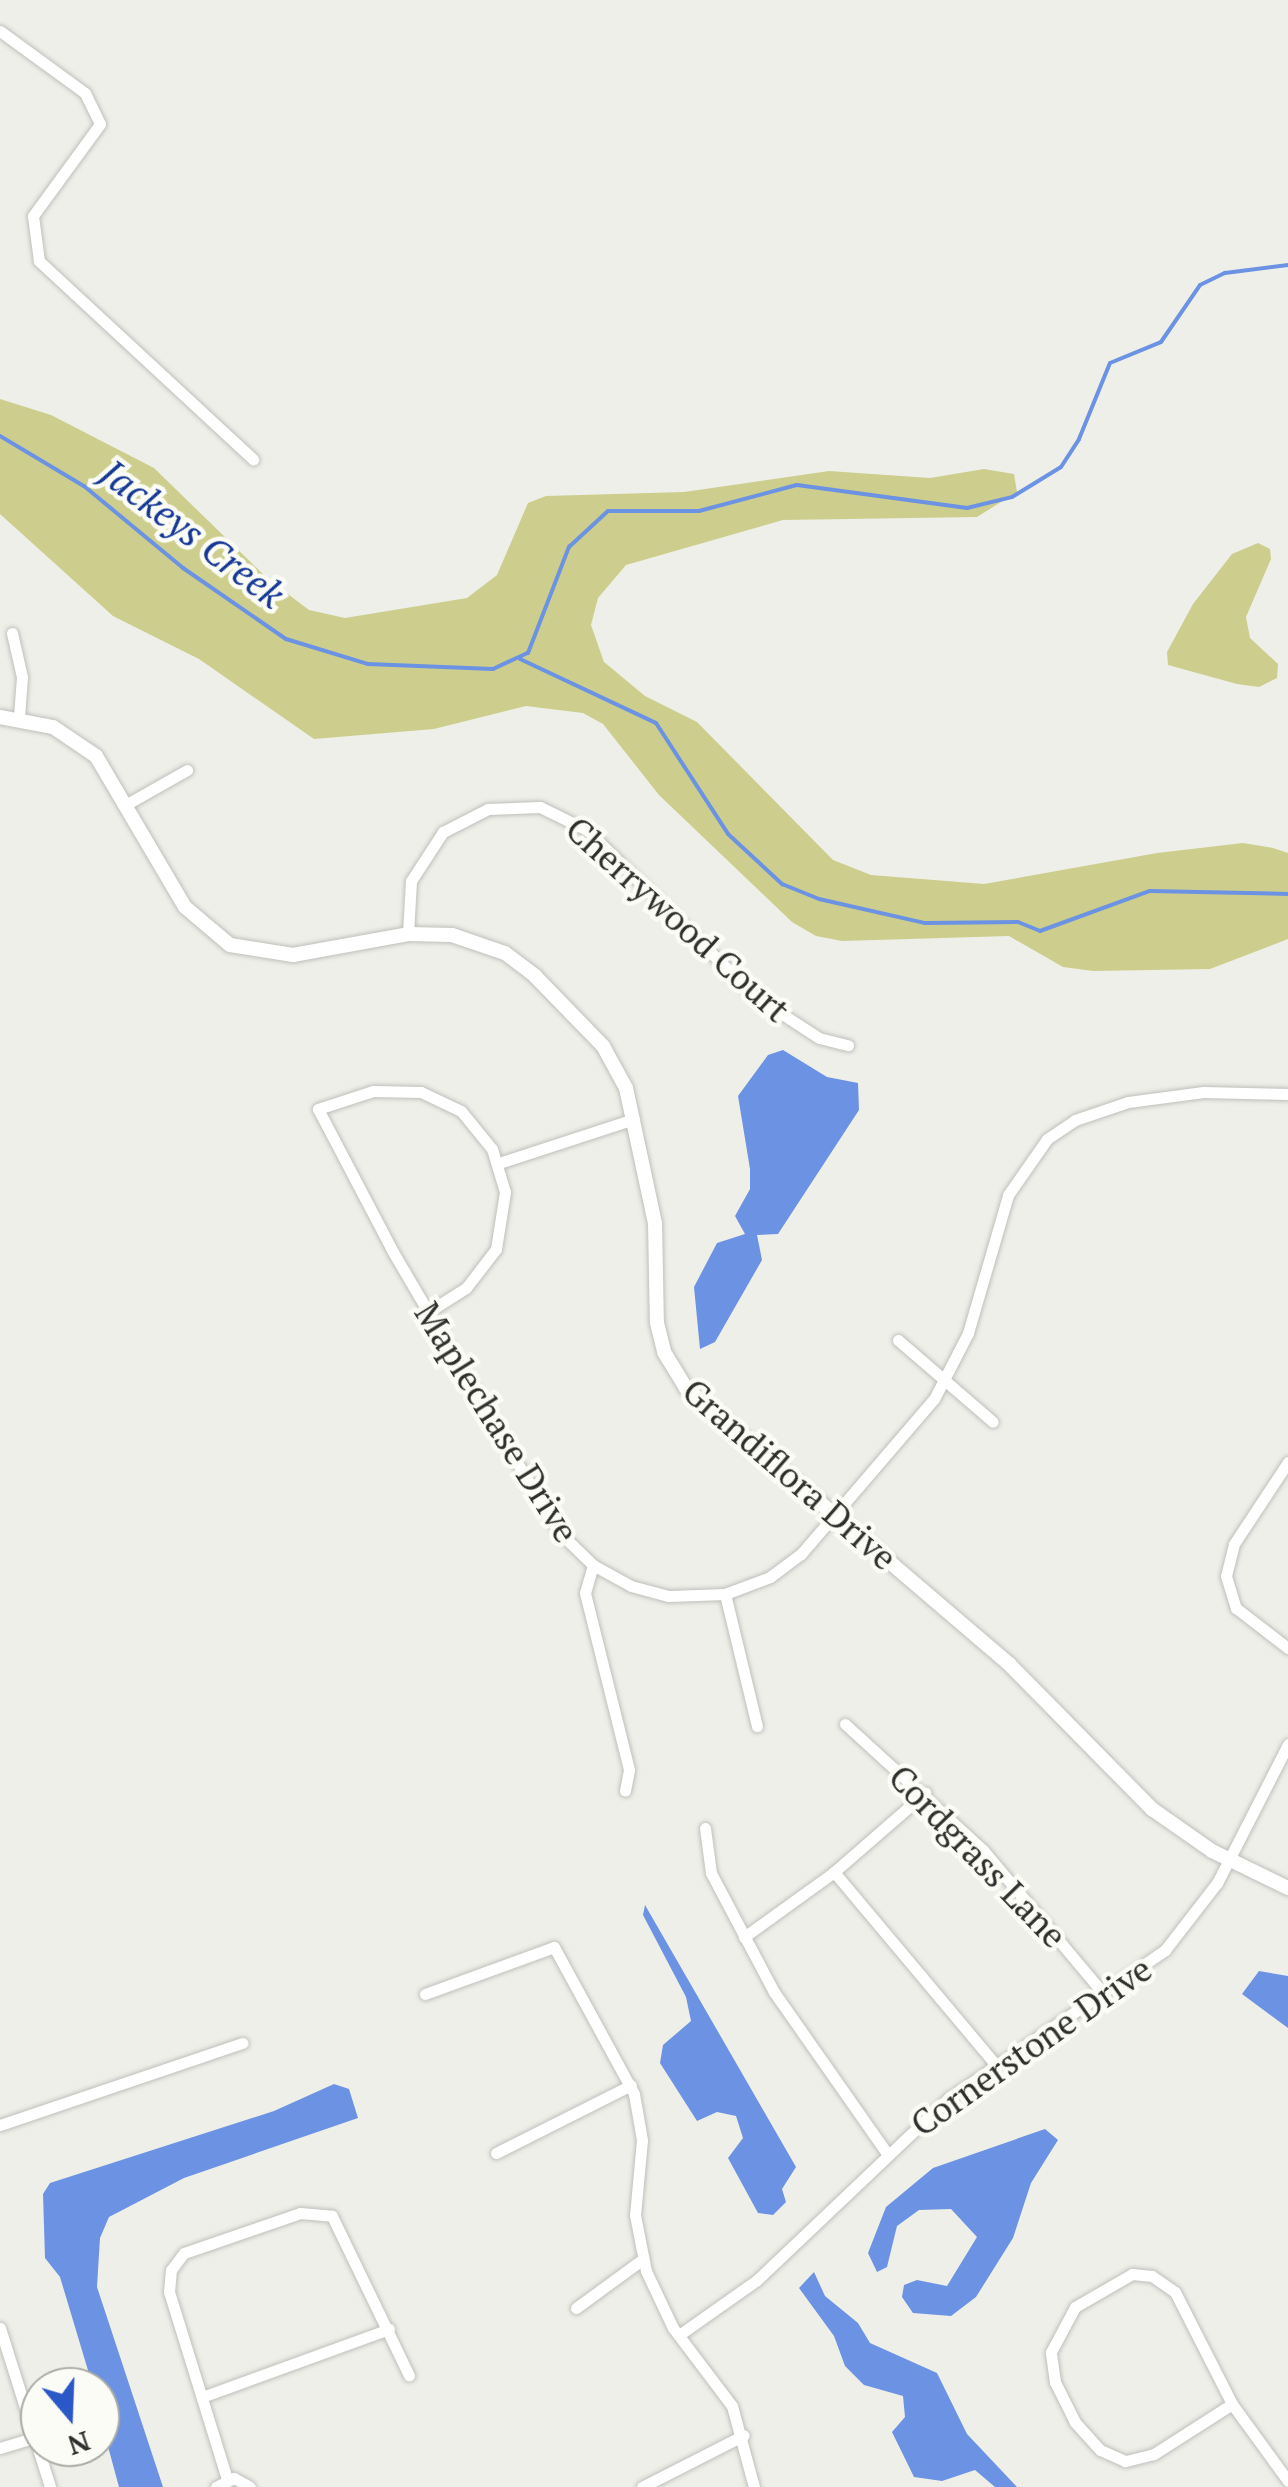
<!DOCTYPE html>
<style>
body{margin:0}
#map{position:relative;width:1288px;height:2487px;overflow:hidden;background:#eeefe9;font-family:"PT Serif",serif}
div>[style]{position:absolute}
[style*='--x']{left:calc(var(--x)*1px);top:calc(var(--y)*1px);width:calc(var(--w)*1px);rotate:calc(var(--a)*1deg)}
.green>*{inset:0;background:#cdce8d}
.water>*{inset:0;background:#6c92e3}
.stream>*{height:4px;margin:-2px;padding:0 2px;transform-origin:2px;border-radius:2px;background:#6c92e3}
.roads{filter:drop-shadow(0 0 2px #c0c0bb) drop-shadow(0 0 2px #c0c0bb)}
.minor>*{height:11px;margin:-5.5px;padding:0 5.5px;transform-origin:5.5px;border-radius:5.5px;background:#fff}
.tertiary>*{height:14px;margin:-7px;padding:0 7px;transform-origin:7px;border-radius:7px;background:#fff}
span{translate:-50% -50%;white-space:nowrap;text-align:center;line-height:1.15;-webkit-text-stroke:9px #fcfcf7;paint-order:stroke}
.street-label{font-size:35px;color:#2e2e2c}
.water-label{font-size:38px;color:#153895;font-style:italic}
.north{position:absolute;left:20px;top:2367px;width:100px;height:100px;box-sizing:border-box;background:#fcfcf7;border:2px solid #aaaaa6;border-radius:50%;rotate:161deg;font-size:28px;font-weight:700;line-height:40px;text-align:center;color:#2e2e2c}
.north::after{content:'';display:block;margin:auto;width:35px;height:45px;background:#2b58c7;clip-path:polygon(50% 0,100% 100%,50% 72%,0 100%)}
</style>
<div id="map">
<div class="green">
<div style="clip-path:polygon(0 399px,51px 415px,154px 468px,268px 579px,309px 610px,345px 618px,467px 598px,497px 575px,528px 503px,546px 496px,684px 492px,829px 471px,930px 478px,984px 469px,1014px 474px,1017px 492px,977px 517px,783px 520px,626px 565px,598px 598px,591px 625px,604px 662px,645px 696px,697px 722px,833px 860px,871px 875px,984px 884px,1157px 853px,1243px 843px,1273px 848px,1288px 853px,1288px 939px,1210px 969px,1093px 971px,1063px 967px,1009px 936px,842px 941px,816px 936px,792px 922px,659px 795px,603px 724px,583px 713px,526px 706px,434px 729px,314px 739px,199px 659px,113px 616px,0 514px)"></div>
<div style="clip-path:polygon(1258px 543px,1270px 549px,1271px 559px,1246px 617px,1250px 638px,1278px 664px,1277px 678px,1259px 687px,1237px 684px,1168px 665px,1167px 652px,1193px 604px,1232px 554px)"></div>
</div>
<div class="water">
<div style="clip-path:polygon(783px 1050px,827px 1077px,858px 1083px,859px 1110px,778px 1234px,757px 1235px,762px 1260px,715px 1342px,700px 1349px,694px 1287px,717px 1243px,745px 1234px,735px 1216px,750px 1189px,750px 1169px,738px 1096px,768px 1055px)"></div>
<div style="clip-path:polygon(645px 1905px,796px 2167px,782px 2189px,786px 2202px,773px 2215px,758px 2213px,728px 2158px,743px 2138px,736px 2116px,717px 2112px,697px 2121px,660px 2063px,663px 2045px,691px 2021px,686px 1997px,643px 1915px)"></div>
<div style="clip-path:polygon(1259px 1971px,1288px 1976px,1288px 2028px,1242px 1994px)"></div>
<div style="clip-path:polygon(334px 2084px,349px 2089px,358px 2118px,184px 2178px,109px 2217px,100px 2238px,97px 2287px,163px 2487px,119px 2487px,100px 2417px,100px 2387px,93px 2387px,60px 2277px,45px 2258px,43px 2194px,50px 2183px,274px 2111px)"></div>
<div style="clip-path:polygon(1045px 2129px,1058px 2140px,1031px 2183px,1013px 2238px,976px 2297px,951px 2316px,913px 2313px,902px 2297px,904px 2285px,917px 2280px,947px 2286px,977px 2237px,951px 2209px,919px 2210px,897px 2226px,887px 2267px,877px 2272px,868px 2253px,886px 2207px,933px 2168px)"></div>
<div style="clip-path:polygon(814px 2272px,825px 2296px,858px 2323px,870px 2343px,937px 2373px,967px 2434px,1017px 2487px,995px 2487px,975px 2470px,942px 2481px,914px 2477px,892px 2432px,905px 2417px,903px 2396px,864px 2385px,845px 2366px,834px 2336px,799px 2288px)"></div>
</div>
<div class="stream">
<div style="--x:0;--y:436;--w:98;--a:30.8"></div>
<div style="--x:84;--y:486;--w:129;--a:39.6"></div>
<div style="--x:183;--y:568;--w:125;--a:34.6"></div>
<div style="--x:286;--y:639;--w:86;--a:17"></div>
<div style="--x:368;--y:664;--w:125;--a:2.3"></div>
<div style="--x:493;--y:669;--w:38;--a:-25"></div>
<div style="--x:528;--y:653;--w:114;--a:-68.9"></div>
<div style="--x:569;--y:547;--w:53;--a:-42.7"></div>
<div style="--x:608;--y:511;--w:91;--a:0"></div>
<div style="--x:699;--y:511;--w:101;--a:-14.9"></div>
<div style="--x:797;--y:485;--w:172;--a:7.7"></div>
<div style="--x:967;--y:508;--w:46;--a:-13.7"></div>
<div style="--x:1012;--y:497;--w:57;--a:-31.5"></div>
<div style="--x:1061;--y:467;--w:33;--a:-57"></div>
<div style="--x:1079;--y:439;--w:82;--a:-67.8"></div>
<div style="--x:1110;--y:363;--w:55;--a:-22.4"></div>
<div style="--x:1161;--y:342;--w:69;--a:-55.6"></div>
<div style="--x:1200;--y:285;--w:28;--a:-26"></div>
<div style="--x:1225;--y:273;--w:64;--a:-7.2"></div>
<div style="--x:520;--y:659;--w:150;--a:25.2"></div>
<div style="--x:656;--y:723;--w:132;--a:57"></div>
<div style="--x:728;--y:834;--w:74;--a:42.8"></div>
<div style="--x:782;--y:884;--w:40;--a:22"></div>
<div style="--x:819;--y:899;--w:109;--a:12.8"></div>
<div style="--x:925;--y:923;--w:93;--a:-0.6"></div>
<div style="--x:1018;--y:922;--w:24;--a:22"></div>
<div style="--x:1040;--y:931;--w:117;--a:-20"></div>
<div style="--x:1150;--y:891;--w:138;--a:1.2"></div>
</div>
<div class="roads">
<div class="minor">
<div style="--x:0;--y:31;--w:105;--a:36.1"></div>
<div style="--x:85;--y:93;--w:34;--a:64"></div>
<div style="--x:100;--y:124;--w:114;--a:126.1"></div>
<div style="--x:33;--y:216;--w:45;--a:82.4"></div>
<div style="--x:39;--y:261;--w:292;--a:42.8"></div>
<div style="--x:12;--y:633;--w:45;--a:77.2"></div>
<div style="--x:22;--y:677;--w:40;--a:94.3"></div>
<div style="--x:127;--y:804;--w:69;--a:-29.5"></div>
<div style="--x:408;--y:934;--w:53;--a:-86.8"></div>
<div style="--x:411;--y:881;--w:59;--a:-56.9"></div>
<div style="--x:443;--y:832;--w:51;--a:-27.1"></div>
<div style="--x:488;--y:809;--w:52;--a:-2.2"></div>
<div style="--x:540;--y:807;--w:52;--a:26.1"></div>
<div style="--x:587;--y:830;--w:238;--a:44.7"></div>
<div style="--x:756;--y:997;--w:75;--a:33.1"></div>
<div style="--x:819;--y:1038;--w:30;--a:14"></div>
<div style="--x:499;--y:1163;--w:142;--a:-18.1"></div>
<div style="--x:428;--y:1312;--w:45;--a:-32.3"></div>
<div style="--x:466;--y:1288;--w:49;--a:-52.4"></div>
<div style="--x:496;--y:1249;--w:58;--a:-81"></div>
<div style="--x:505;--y:1192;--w:45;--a:-106.8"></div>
<div style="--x:492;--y:1149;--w:49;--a:-129.2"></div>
<div style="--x:461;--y:1111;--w:44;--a:-154.6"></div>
<div style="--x:421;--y:1092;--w:48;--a:-178.8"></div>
<div style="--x:373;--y:1091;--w:58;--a:161.9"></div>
<div style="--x:318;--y:1109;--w:161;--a:62.3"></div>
<div style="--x:393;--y:1252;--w:225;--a:59.6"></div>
<div style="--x:507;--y:1446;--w:102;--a:58.7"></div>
<div style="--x:560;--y:1533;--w:46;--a:44.1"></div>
<div style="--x:593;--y:1565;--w:43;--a:28.9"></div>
<div style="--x:631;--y:1586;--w:39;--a:15"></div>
<div style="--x:669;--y:1596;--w:56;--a:-2"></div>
<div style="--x:725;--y:1594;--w:48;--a:-20.7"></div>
<div style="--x:770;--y:1577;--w:39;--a:-37"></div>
<div style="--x:801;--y:1554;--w:204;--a:-49.4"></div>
<div style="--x:934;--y:1399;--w:74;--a:-62.7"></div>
<div style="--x:968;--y:1333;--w:144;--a:-73.8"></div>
<div style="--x:1008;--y:1195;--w:68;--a:-55.1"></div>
<div style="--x:1047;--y:1139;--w:34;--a:-34"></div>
<div style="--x:1075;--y:1120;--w:56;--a:-18.8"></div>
<div style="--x:1128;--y:1102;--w:76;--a:-7.6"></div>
<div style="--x:1203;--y:1092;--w:85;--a:1.3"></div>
<div style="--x:898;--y:1340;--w:125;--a:40.8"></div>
<div style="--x:1288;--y:1462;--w:98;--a:123.4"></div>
<div style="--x:1234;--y:1544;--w:33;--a:104"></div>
<div style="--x:1226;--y:1576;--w:34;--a:73"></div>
<div style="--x:1236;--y:1608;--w:66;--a:37.6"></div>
<div style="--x:593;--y:1565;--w:29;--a:106"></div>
<div style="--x:585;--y:1593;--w:182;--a:76"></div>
<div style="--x:629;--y:1770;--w:21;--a:101"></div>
<div style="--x:725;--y:1594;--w:136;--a:76.4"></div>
<div style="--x:845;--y:1724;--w:187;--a:42.4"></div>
<div style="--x:983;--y:1850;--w:188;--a:50"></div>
<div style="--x:705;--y:1828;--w:45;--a:82.4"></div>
<div style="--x:711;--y:1873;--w:135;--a:62.1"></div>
<div style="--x:774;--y:1992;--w:195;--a:55"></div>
<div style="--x:834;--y:1872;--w:249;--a:50"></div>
<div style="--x:744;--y:1937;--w:111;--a:-35.8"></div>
<div style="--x:834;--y:1872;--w:121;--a:-41"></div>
<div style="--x:425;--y:1994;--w:137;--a:-20"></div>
<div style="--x:554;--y:1947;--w:167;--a:61.4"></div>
<div style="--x:634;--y:2094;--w:47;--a:80.1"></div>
<div style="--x:642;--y:2140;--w:75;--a:95.3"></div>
<div style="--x:635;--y:2215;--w:57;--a:78.9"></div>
<div style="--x:646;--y:2271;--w:63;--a:64.7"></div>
<div style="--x:673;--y:2328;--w:98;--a:52.9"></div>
<div style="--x:732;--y:2406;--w:84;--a:74.8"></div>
<div style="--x:0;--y:2125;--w:256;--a:-18.7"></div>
<div style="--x:496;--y:2153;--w:151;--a:-26.7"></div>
<div style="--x:1132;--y:2274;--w:20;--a:6"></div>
<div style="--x:1152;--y:2276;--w:28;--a:35"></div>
<div style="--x:1175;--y:2292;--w:126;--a:63"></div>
<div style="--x:1232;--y:2404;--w:93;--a:147.3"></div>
<div style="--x:1154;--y:2454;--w:30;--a:166"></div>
<div style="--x:1125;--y:2461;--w:27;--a:-156"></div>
<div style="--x:1100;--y:2450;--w:38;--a:-132"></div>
<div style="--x:1075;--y:2422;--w:45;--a:-116.6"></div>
<div style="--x:1055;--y:2382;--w:30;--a:-98"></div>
<div style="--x:1051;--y:2352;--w:51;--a:-61.9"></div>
<div style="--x:1075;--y:2307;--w:66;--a:-30.1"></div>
<div style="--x:576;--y:2308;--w:83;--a:-36.2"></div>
<div style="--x:0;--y:2328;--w:167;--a:72.5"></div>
<div style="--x:679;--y:2335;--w:95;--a:-35.2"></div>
<div style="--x:757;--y:2280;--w:265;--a:-43.5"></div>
<div style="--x:949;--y:2098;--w:262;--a:-34.4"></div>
<div style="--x:1165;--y:1950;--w:85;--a:-52.2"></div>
<div style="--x:1217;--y:1883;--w:156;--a:-62.9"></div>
<div style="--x:202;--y:2397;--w:199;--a:-20"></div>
<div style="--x:1232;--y:2404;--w:95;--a:54"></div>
<div style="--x:0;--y:2448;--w:37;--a:-17"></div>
<div style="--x:227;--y:2479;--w:196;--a:-107.2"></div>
<div style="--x:169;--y:2292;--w:22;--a:-85"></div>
<div style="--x:171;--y:2270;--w:21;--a:-53"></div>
<div style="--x:184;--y:2253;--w:123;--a:-19"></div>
<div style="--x:300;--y:2213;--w:32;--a:5"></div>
<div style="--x:332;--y:2216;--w:177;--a:64.2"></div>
<div style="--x:216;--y:2487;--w:20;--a:-27"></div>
<div style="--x:234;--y:2478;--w:18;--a:29"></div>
<div style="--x:642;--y:2487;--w:114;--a:-27"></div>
</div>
<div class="tertiary">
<div style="--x:0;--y:717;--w:54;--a:10.7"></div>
<div style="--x:53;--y:727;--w:52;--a:34"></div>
<div style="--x:96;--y:756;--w:175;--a:59.5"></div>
<div style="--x:185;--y:907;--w:59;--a:40.2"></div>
<div style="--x:230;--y:945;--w:64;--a:9"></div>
<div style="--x:293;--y:955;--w:117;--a:-10.3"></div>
<div style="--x:408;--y:934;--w:44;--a:1.3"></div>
<div style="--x:452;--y:935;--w:56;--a:18.8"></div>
<div style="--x:505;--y:953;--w:38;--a:37"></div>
<div style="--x:535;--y:976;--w:98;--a:45.8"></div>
<div style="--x:603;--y:1046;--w:48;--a:61.3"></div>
<div style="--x:626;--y:1088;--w:138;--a:77.9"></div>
<div style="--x:655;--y:1223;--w:100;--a:88.9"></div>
<div style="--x:657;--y:1323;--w:30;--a:76"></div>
<div style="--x:664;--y:1352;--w:42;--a:58.6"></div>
<div style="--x:686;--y:1388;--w:425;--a:40.5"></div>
<div style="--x:1009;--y:1664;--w:204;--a:45.4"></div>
<div style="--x:1152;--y:1809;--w:73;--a:35"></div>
<div style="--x:1212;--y:1851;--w:85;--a:26"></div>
</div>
</div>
<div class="street-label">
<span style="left:678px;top:919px;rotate:42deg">Cherrywood Court</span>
<span style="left:497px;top:1422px;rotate:58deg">Maplechase Drive</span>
<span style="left:790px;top:1474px;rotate:41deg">Grandiflora Drive</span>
<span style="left:978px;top:1856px;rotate:46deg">Cordgrass Lane</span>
<span style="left:1031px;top:2046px;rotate:-35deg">Cornerstone Drive</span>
</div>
<div class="water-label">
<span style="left:192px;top:534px;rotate:37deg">Jackeys Creek</span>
</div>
<div class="north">N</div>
</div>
